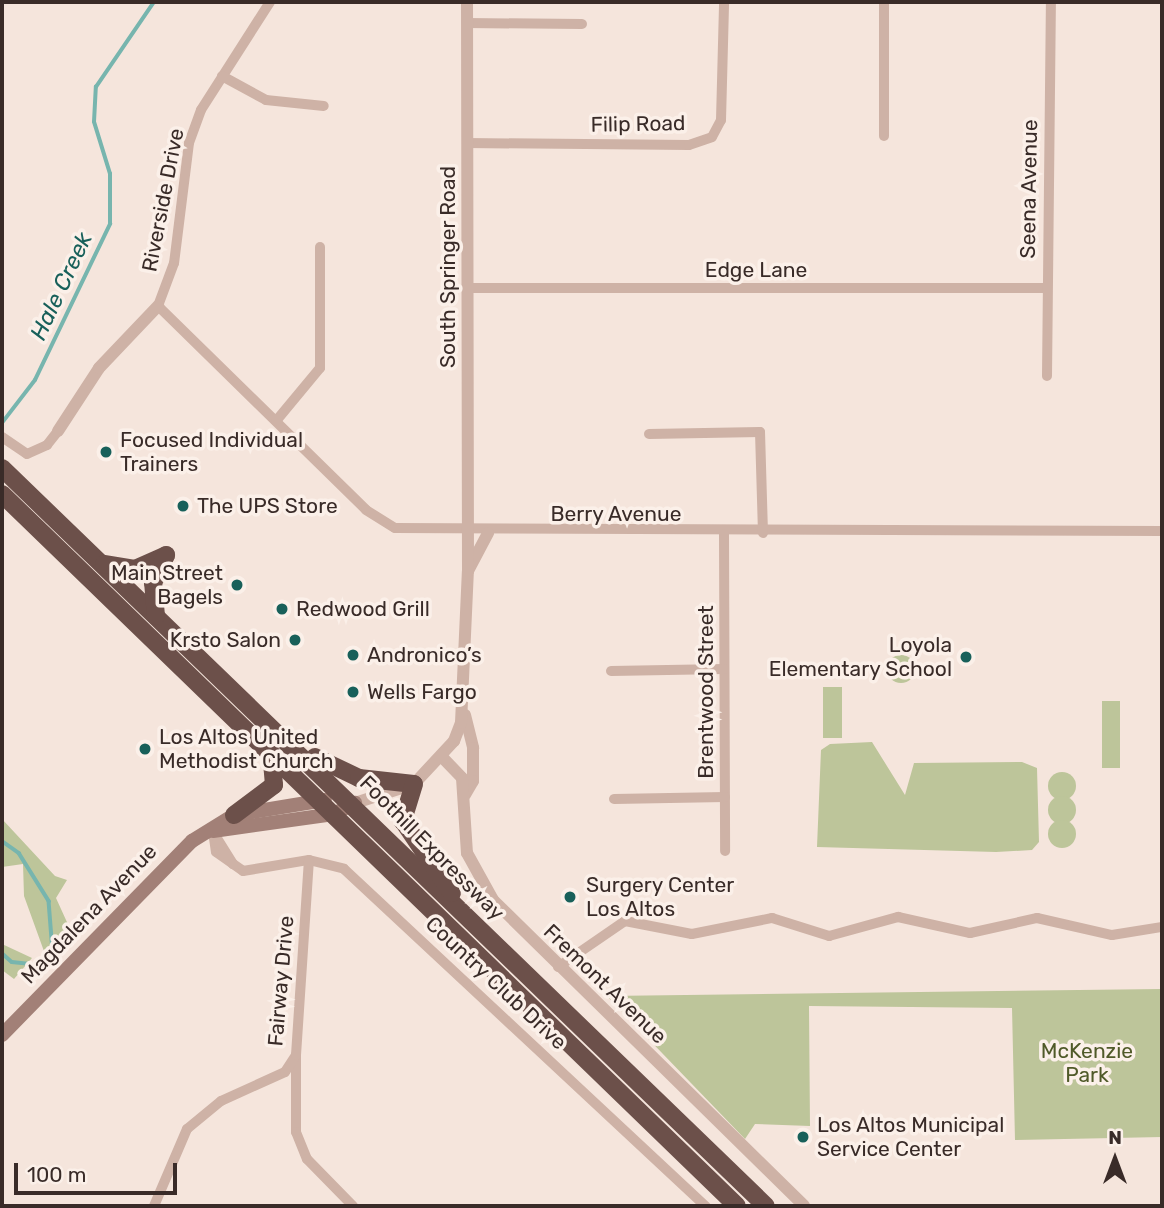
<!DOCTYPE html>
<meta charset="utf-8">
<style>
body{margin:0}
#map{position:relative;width:1164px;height:1208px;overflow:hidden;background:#f5e5dc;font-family:Rubik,sans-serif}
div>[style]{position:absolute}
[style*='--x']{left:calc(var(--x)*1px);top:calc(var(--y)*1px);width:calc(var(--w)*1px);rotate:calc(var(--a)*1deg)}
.green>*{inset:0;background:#bdc59a;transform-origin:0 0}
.round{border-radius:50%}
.stream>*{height:3.5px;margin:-1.75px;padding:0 1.75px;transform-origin:1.75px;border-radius:1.75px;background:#77b5ae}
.minor>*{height:10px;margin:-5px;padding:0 5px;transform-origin:5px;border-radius:5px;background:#ceb2a6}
.tertiary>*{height:12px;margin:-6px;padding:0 6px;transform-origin:6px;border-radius:6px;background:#ceb2a6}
.secondary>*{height:14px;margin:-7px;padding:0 7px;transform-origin:7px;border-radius:7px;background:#a28077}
.trunk>*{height:18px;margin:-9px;padding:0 9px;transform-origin:9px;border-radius:9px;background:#6c504a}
.dots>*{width:19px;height:19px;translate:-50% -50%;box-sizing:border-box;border:4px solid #fbf0e9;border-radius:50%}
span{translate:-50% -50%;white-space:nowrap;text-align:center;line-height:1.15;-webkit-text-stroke:7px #fbf0e9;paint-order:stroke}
.street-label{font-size:21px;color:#392b28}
.poi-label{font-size:21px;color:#392b28}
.left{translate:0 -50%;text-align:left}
.right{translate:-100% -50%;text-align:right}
.park-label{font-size:21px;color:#505a29}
.water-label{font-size:23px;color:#18605a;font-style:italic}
.frame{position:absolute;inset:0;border:4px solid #392b28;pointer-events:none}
.north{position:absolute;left:1080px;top:1124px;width:70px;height:70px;-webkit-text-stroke:5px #fbf0e9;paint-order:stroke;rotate:0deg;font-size:19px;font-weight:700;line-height:28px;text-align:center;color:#392b28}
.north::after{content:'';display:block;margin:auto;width:24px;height:32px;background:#392b28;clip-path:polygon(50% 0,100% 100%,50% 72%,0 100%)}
.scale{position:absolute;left:14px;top:1163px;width:163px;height:32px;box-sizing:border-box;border:4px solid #392b28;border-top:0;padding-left:9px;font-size:21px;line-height:24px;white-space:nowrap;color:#392b28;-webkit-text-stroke:5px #fbf0e9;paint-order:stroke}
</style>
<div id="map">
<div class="green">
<div class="round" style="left:887px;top:655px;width:28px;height:28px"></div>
<div style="left:823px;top:687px;width:19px;height:51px"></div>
<div style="left:1102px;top:701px;width:18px;height:67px"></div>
<div style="clip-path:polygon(872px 742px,905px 795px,914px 763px,1022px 762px,1037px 768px,1039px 842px,1032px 850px,996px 852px,817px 847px,821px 750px,830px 744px)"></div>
<div class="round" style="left:1048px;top:772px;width:28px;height:28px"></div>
<div class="round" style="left:1048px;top:796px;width:28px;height:28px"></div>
<div style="clip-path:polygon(2px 819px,55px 876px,67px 880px,56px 898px,71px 931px,62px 948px,45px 954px,24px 896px,23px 864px,2px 867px)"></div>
<div class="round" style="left:1048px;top:820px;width:28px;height:28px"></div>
<div style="clip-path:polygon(2px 944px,32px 958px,14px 979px,2px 970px)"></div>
<div style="clip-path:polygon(1162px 989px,1162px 1137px,1015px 1140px,1012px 1008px,809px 1006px,810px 1126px,755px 1124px,745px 1139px,607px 996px)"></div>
</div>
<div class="stream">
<div style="--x:2;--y:423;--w:54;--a:-52.5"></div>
<div style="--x:35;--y:380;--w:173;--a:-64.3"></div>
<div style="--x:110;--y:224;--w:50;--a:-90"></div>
<div style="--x:110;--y:174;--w:54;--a:-107.1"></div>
<div style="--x:94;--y:122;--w:35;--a:-87"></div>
<div style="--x:96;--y:87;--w:103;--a:-55.7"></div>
<div style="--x:2;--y:841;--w:21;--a:35"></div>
<div style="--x:19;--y:853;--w:57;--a:58"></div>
<div style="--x:49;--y:901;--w:51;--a:85.5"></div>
<div style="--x:2;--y:953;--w:13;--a:42"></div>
<div style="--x:12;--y:962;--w:27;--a:6"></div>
</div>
<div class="minor">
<div style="--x:270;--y:2;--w:128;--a:122.6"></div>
<div style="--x:201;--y:110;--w:35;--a:110"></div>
<div style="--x:189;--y:143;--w:121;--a:97.1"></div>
<div style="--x:174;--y:263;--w:46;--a:110.4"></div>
<div style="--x:158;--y:306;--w:291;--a:44.4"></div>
<div style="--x:366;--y:510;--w:34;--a:32"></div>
<div style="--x:395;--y:528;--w:767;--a:0.22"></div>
<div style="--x:467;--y:23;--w:115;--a:0.5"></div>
<div style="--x:222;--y:76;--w:50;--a:28.6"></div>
<div style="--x:266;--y:100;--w:58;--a:5.9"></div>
<div style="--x:884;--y:136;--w:134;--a:-90"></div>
<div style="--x:467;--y:143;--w:222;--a:0.5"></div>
<div style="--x:689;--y:145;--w:24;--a:-19"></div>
<div style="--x:712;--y:137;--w:19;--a:-62"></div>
<div style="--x:721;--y:120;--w:118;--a:-88.5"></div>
<div style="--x:467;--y:288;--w:578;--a:0"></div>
<div style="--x:1047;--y:376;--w:374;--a:-89.4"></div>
<div style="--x:276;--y:421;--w:69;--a:-50.3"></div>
<div style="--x:320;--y:368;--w:121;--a:-90"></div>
<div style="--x:649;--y:434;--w:111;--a:-1"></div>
<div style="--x:760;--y:432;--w:101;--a:88.3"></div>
<div style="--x:2;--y:437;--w:30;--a:34"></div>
<div style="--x:27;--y:454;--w:22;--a:-24"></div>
<div style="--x:47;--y:445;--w:18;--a:-52"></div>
<div style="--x:724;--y:534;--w:317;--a:89.8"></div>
<div style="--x:611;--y:671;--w:113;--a:-1"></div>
<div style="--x:614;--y:799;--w:111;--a:-1"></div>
<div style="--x:213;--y:831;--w:21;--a:82"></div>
<div style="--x:216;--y:852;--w:33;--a:35"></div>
<div style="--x:243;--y:871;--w:67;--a:-9.5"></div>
<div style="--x:309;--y:860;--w:36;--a:14"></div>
<div style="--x:344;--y:869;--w:495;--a:43"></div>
<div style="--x:213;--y:832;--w:38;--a:58"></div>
<div style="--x:558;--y:967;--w:81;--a:-34.5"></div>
<div style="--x:625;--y:921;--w:68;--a:11"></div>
<div style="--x:692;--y:934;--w:82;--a:-11.3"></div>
<div style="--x:772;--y:918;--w:60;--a:17.5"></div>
<div style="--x:829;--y:936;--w:72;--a:-15.4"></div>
<div style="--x:898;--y:917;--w:74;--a:12.5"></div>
<div style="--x:970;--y:933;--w:69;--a:-12.6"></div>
<div style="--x:1037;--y:918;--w:77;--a:12.8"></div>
<div style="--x:1112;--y:935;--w:51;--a:-9.1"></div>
<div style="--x:296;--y:1055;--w:77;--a:90"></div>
<div style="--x:296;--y:1132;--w:29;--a:68"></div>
<div style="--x:307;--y:1159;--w:66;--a:45.6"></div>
<div style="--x:154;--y:1206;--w:84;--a:-66.8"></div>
<div style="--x:187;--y:1129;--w:44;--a:-39.5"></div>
<div style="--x:221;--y:1101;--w:70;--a:-24.4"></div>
<div style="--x:285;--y:1072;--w:20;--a:-57"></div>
<div style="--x:296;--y:1055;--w:195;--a:-86.2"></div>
</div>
<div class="tertiary">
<div style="--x:58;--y:431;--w:75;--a:-56.9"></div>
<div style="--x:99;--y:368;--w:86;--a:-46.4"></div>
<div style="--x:468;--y:571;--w:43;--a:-62.2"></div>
<div style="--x:465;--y:715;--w:34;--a:76"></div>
<div style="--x:473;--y:748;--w:33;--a:90"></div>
<div style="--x:473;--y:781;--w:16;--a:120"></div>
<div style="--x:441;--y:756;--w:30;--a:46"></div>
<div style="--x:462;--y:778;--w:75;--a:86.2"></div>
<div style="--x:467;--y:853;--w:54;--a:61"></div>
<div style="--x:493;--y:900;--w:436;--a:44.5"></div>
<div style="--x:355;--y:803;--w:62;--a:-17.9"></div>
<div style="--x:414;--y:784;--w:59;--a:-47.1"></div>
<div style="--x:454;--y:741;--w:19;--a:-69"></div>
<div style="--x:461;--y:723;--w:152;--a:-87.4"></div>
<div style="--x:468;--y:571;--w:569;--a:-90.1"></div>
</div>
<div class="secondary">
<div style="--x:213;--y:831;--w:122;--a:-8"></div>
<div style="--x:334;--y:814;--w:24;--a:-28"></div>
<div style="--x:2;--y:1035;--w:272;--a:-45.6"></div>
<div style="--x:192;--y:841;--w:49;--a:-31.8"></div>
<div style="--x:234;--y:815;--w:92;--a:-9.4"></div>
</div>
<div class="trunk">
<div style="--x:2;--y:468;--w:1062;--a:44.01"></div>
<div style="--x:2;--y:494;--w:1023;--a:44.09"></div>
<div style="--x:104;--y:564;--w:31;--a:9"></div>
<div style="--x:135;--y:569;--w:34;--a:-24"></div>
<div style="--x:156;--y:616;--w:33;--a:-95"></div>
<div style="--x:153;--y:583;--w:31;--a:-65"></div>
<div style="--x:315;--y:757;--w:49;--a:25.5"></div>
<div style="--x:359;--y:778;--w:55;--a:6.2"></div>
<div style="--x:414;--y:784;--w:39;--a:107"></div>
<div style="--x:403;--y:821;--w:87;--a:55.8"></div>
<div style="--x:234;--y:815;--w:50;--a:-36.9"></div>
<div style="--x:274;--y:785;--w:32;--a:-95"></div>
</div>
<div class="dots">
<div style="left:106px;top:452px;background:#18605a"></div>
<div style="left:183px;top:506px;background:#18605a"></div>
<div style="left:237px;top:585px;background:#18605a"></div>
<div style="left:282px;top:609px;background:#18605a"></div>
<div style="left:295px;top:640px;background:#18605a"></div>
<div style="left:353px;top:655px;background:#18605a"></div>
<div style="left:966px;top:657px;background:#18605a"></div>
<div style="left:353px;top:692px;background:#18605a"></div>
<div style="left:145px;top:749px;background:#18605a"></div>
<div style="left:570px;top:897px;background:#18605a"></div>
<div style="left:803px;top:1137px;background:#18605a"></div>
</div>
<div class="street-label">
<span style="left:638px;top:124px;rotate:-1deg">Filip Road</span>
<span style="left:1029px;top:189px;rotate:-89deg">Seena Avenue</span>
<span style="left:163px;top:200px;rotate:-79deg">Riverside Drive</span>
<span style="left:448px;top:267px;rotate:-90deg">South Springer Road</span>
<span style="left:756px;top:270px">Edge Lane</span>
<span style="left:616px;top:514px">Berry Avenue</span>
<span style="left:706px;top:692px;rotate:-90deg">Brentwood Street</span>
<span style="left:432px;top:848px;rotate:45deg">Foothill Expressway</span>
<span style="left:89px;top:914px;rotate:-46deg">Magdalena Avenue</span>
<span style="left:281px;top:981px;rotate:-85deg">Fairway Drive</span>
<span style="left:496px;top:983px;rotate:43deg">Country Club Drive</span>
<span style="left:605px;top:984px;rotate:44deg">Fremont Avenue</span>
</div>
<div class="poi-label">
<span class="left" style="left:120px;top:452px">Focused Individual<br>Trainers</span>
<span class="left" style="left:197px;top:506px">The UPS Store</span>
<span class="right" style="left:223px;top:585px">Main Street<br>Bagels</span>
<span class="left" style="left:296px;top:609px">Redwood Grill</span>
<span class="right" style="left:281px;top:640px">Krsto Salon</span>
<span class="right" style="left:952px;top:657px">Loyola<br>Elementary School</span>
<span class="left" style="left:367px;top:655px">Andronico’s</span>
<span class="left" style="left:367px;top:692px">Wells Fargo</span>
<span class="left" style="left:159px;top:749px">Los Altos United<br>Methodist Church</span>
<span class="left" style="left:586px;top:897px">Surgery Center<br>Los Altos</span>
<span class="left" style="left:817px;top:1137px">Los Altos Municipal<br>Service Center</span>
</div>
<div class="park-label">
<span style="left:1087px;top:1063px">McKenzie<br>Park</span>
</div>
<div class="water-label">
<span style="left:61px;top:286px;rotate:-65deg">Hale Creek</span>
</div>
<div class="frame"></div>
<div class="north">N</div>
<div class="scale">100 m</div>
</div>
